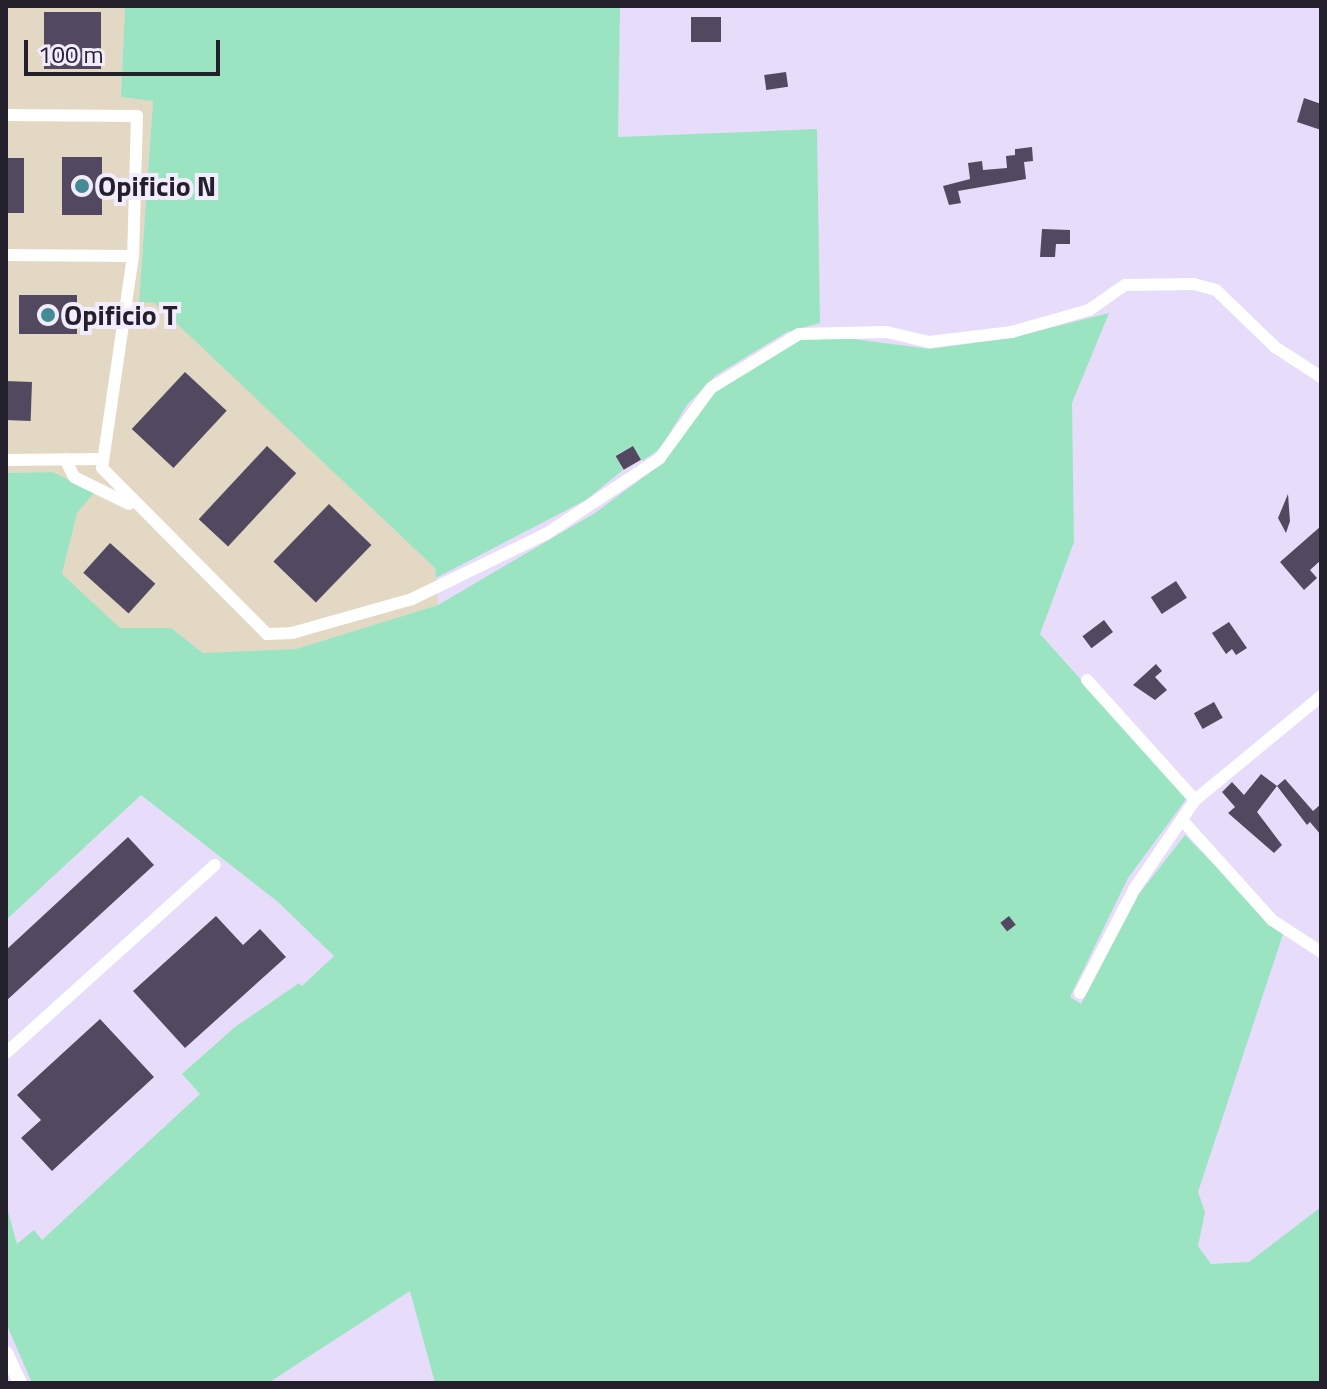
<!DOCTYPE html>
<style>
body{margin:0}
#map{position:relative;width:1327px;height:1389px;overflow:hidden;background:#e7ddfa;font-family:"Titillium Web",sans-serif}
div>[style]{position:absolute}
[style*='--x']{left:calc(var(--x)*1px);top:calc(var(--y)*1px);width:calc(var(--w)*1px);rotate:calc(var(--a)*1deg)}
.industrial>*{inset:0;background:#e2d8c3}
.green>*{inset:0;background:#9be4c2}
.building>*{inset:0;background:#524961;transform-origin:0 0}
.minor>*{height:12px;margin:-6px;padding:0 6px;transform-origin:6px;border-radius:6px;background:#fff}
.tertiary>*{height:14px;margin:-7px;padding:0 7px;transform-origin:7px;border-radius:7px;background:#fff}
.dots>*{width:22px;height:22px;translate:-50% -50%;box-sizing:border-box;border:4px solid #f2edfe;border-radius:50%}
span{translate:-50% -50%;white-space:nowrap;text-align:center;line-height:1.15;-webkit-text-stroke:8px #f2edfe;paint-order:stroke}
.poi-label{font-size:28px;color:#24202b;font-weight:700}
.left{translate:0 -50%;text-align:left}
.frame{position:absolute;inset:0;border:8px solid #24202b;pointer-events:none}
.scale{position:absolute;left:24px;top:40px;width:196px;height:36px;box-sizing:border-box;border:4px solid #24202b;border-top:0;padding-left:10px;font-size:24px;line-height:28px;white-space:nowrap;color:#24202b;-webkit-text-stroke:6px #f2edfe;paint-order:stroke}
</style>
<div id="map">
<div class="industrial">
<div style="clip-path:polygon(6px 6px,125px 6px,121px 96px,153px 100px,139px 302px,155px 302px,435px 568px,438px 605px,296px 649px,203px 653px,171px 628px,120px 628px,62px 575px,77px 513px,53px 472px,6px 473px)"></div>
</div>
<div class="green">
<div style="clip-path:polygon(125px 6px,620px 6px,618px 137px,817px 129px,820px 323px,787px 332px,715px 376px,687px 405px,660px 449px,642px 461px,633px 446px,616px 455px,623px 470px,586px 500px,436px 578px,435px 568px,155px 303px,139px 302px,153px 101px,121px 97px)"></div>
<div style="clip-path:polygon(1109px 313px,1072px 403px,1074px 542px,1040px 634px,1187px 798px,1128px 878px,1070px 997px,1081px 1004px,1139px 894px,1185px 835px,1283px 934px,1198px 1192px,1205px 1212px,1198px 1246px,1211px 1264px,1249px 1262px,1321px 1207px,1321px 1383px,435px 1383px,410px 1291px,268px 1383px,32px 1383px,6px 1323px,6px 1204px,17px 1244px,34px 1230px,42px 1240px,200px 1094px,182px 1074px,235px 1027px,299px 983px,302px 986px,334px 956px,278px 902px,141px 795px,6px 920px,6px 473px,53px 472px,94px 493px,77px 513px,62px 574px,120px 628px,171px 628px,203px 653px,296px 649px,438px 605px,595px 513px,665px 461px,712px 394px,786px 344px,815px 334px,930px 349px,1010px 338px)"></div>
</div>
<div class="building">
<div style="left:44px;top:12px;width:57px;height:57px"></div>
<div style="left:721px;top:17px;width:25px;height:30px;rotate:90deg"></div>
<div style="left:786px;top:72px;width:15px;height:22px;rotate:82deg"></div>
<div style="clip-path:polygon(1304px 98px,1321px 104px,1321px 130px,1297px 122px)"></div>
<div style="clip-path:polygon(1032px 147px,1033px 161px,1024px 162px,1026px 179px,958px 191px,961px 203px,949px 205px,943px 186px,970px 179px,968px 163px,982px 161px,983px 170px,1007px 168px,1006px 156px,1015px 155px,1015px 149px)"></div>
<div style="left:62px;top:157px;width:40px;height:58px"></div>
<div style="left:6px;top:158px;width:18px;height:55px"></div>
<div style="clip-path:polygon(1042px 229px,1070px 230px,1070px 244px,1056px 244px,1055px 257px,1040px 257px)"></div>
<div style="left:77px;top:295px;width:39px;height:58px;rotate:90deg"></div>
<div style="left:185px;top:372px;width:57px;height:78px;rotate:43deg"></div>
<div style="left:6px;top:381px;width:26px;height:39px;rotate:2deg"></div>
<div style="left:267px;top:446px;width:40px;height:100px;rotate:43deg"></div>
<div style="left:633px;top:446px;width:16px;height:20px;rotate:60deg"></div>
<div style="clip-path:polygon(1288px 494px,1290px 521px,1286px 533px,1278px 518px)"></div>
<div style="left:329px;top:504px;width:59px;height:80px;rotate:44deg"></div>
<div style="clip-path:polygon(1321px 526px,1321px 560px,1310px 570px,1317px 578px,1304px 590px,1280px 562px)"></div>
<div style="left:110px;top:543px;width:61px;height:40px;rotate:42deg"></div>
<div style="left:1176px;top:581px;width:20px;height:30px;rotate:57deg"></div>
<div style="left:1104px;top:620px;width:15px;height:27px;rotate:53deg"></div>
<div style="clip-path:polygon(1229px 622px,1247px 648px,1236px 655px,1232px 649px,1226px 654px,1212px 633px)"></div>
<div style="clip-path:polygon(1156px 664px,1162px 671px,1155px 677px,1167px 690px,1155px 700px,1133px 685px)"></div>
<div style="left:1214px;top:702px;width:18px;height:23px;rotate:61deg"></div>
<div style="clip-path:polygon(1261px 774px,1277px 786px,1257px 812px,1282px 845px,1274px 853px,1228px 813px,1235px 807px,1222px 792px,1232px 782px,1244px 795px)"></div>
<div style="clip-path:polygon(1285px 779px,1313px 811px,1321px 804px,1321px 835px,1310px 822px,1307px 825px,1277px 786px)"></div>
<div style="clip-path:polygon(128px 837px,154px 865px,6px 1001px,6px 950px)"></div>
<div style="clip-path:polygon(216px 916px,243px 945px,260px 929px,286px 957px,185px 1048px,133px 991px)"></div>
<div style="left:1009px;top:916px;width:11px;height:11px;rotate:52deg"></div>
<div style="clip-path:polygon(100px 1019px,154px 1077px,52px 1171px,21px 1138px,41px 1120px,17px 1095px)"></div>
</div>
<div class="minor">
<div style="--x:6;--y:115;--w:131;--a:0.4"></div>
<div style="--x:137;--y:116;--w:140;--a:91.6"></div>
<div style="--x:133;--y:256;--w:214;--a:98.3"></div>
<div style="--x:102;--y:468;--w:234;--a:45.2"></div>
<div style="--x:267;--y:634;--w:25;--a:-2"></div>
<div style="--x:292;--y:633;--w:125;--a:-15.8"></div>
<div style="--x:412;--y:599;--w:149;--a:-25.9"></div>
<div style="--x:546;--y:534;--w:136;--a:-33.6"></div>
<div style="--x:659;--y:459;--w:88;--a:-53.8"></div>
<div style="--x:711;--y:388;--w:103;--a:-31.5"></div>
<div style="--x:799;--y:334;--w:88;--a:-1.3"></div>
<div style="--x:887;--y:332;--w:43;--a:13.4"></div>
<div style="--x:929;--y:342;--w:84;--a:-6.9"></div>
<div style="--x:1012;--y:332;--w:80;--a:-15.9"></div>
<div style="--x:1089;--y:310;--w:44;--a:-34.8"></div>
<div style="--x:1125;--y:285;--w:69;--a:-0.8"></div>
<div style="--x:1194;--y:284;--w:23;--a:15"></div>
<div style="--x:1216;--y:290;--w:82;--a:44"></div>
<div style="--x:1275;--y:347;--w:55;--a:33.1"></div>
<div style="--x:6;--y:255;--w:127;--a:0.5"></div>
<div style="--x:65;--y:459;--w:20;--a:63"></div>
<div style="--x:74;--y:477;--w:61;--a:26.1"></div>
<div style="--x:6;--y:460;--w:94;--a:-0.6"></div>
<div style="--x:1087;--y:680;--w:161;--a:48"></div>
<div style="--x:1182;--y:820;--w:135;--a:48"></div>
<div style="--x:1272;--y:920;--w:59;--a:33.1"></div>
<div style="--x:1080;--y:993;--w:119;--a:-62.4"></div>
<div style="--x:1135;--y:888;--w:107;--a:-55.7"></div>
<div style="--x:1195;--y:800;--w:163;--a:-39.5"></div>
<div style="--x:6;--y:1053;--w:281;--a:-42"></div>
</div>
<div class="tertiary">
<div style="--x:6;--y:1353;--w:33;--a:65"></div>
</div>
<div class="dots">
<div style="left:82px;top:186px;background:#458a97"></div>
<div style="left:48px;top:315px;background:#458a97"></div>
</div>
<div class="poi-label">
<span class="left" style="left:98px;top:186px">Opificio N</span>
<span class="left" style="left:64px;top:315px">Opificio T</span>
</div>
<div class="frame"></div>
<div class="scale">100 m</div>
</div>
